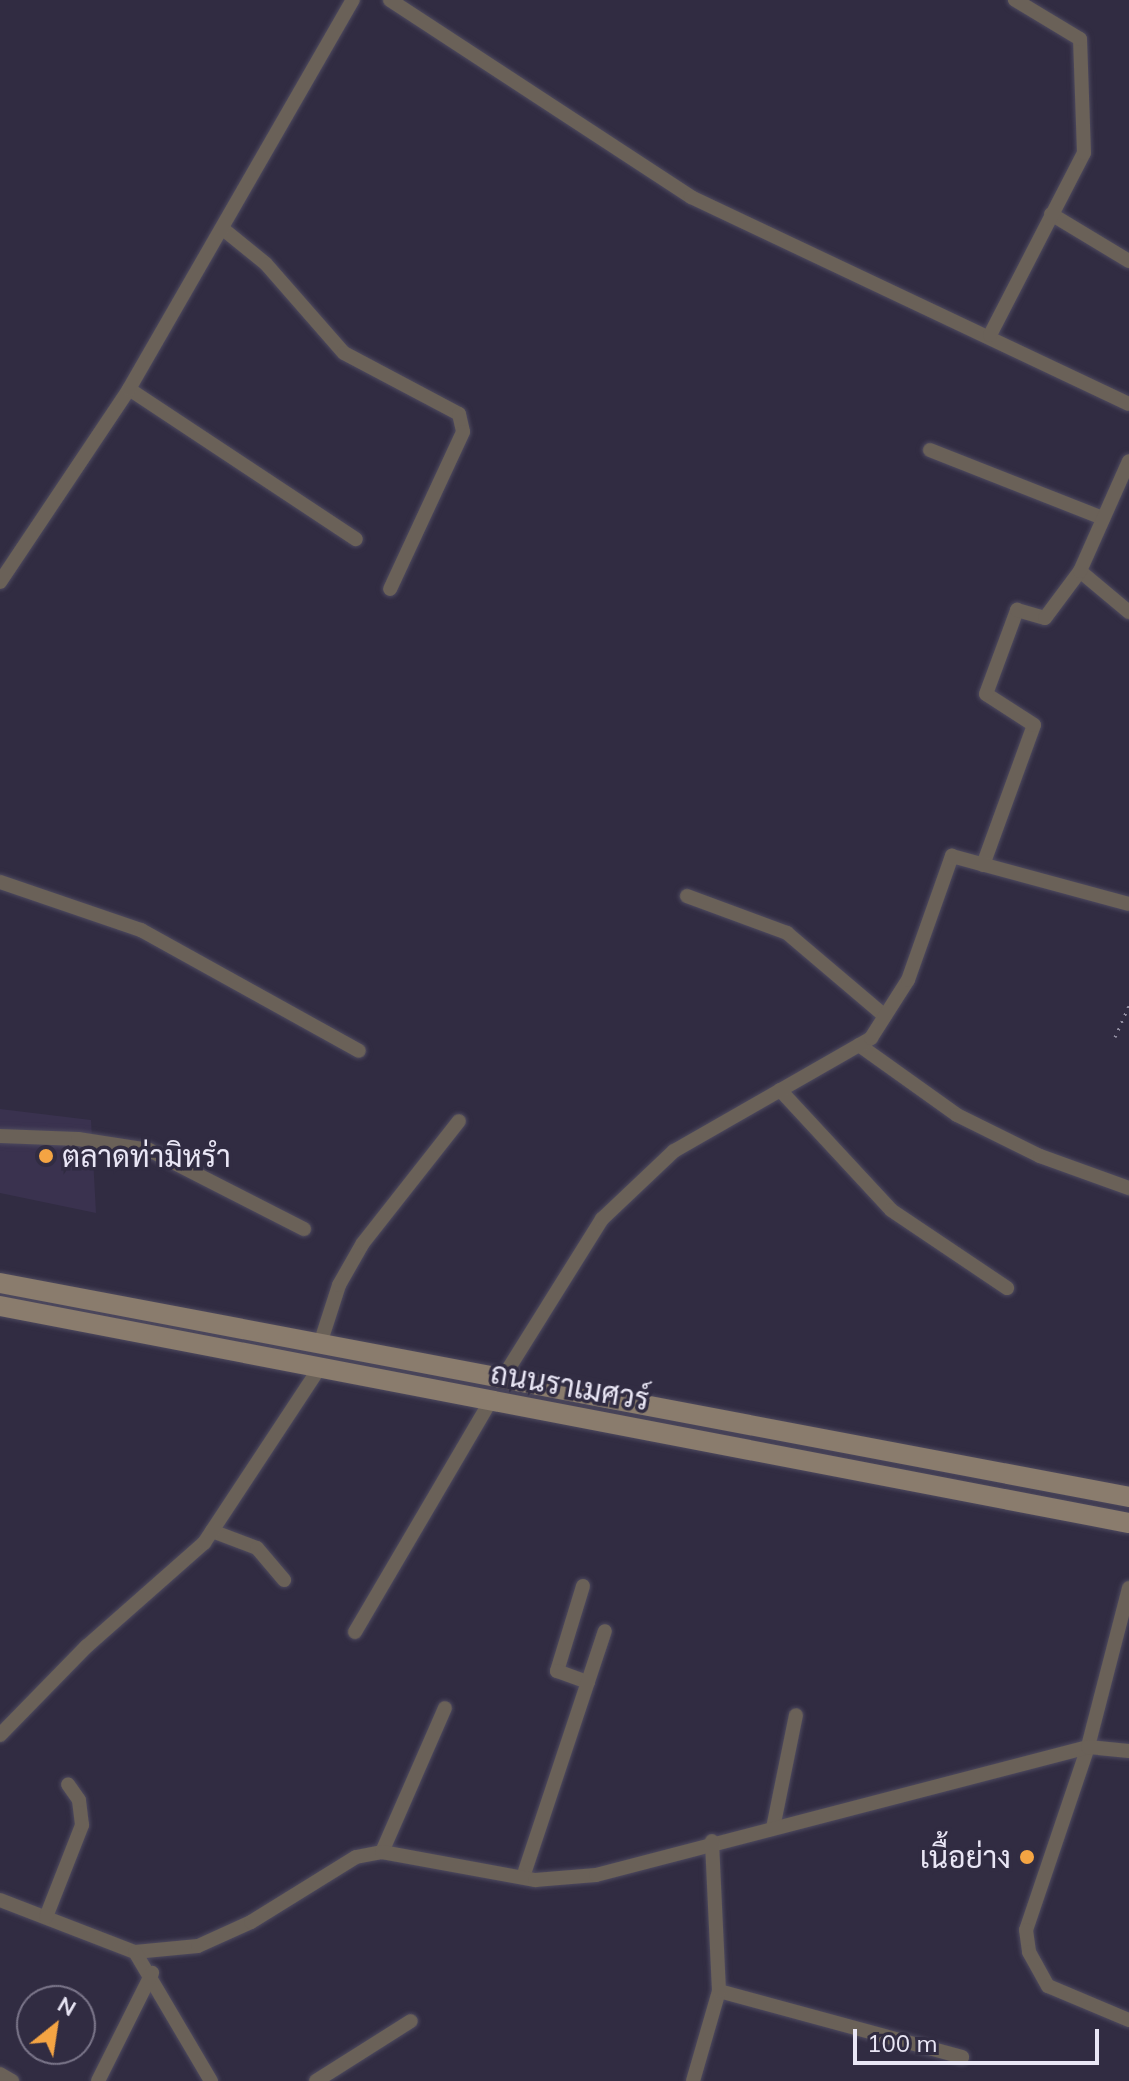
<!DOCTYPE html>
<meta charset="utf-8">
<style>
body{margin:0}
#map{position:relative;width:1129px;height:2081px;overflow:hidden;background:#312c42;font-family:Mulish,Sarabun,sans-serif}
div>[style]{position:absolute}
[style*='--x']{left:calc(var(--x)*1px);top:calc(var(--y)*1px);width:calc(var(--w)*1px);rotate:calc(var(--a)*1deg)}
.built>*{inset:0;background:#3a324f}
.path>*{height:3px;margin-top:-1.5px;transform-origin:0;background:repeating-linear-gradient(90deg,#918da0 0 2px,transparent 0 8px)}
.roads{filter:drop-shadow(0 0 2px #4e4a5f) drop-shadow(0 0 2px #4e4a5f)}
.minor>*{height:14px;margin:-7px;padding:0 7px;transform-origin:7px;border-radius:7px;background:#6a6158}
.secondary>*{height:20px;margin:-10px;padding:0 10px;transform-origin:10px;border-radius:10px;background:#8a7c6d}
.dots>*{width:22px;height:22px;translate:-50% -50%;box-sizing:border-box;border:4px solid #312c42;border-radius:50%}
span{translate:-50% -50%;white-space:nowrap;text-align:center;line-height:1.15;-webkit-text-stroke:7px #312c42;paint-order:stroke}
.poi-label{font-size:30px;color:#e9e6f5}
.left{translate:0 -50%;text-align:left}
.right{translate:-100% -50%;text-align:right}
.street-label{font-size:30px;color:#e9e6f5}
.north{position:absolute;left:16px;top:1985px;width:80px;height:80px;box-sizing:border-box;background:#312c42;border:2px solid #7b768a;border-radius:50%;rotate:30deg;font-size:22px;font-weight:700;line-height:32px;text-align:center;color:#e9e6f5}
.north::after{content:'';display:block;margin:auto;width:28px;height:36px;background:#f4a443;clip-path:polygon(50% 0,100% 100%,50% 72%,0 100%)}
.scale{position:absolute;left:853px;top:2029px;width:246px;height:36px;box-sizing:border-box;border:4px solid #e9e6f5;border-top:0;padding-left:10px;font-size:24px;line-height:28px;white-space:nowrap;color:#e9e6f5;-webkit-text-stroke:6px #312c42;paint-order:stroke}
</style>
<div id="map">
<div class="built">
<div style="clip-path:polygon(0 1109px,91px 1120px,96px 1213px,0 1193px)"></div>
</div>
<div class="path">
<div style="--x:1115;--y:1037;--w:35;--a:-66"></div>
</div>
<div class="roads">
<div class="minor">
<div style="--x:390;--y:0;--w:360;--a:33.2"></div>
<div style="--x:691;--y:197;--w:484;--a:25.3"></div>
<div style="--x:1051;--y:214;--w:91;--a:31.1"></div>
<div style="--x:223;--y:229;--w:55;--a:39.1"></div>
<div style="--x:266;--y:264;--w:118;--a:48.8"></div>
<div style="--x:344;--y:353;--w:130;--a:27.9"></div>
<div style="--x:459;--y:414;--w:18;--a:77"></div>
<div style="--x:463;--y:432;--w:173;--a:114.9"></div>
<div style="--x:990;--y:335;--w:205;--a:-62.7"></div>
<div style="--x:1084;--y:153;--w:114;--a:-92"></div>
<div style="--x:1080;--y:39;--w:76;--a:-149"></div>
<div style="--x:129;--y:389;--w:272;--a:33.5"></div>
<div style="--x:930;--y:450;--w:186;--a:21.5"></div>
<div style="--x:1080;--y:571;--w:64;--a:39.9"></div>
<div style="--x:0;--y:582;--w:232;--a:-56.2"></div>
<div style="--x:129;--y:389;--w:449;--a:-60.1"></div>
<div style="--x:983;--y:865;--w:149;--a:-70"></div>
<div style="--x:1034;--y:725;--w:57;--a:-147.1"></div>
<div style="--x:986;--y:694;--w:90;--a:-69.7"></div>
<div style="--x:1017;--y:610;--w:29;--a:16"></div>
<div style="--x:1045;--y:618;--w:59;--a:-53.3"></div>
<div style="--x:1080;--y:571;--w:120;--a:-66"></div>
<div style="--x:0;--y:882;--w:149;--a:18.8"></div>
<div style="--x:141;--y:930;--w:249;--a:29"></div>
<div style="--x:687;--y:896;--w:107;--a:20.3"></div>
<div style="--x:787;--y:933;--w:128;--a:40.3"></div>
<div style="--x:859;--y:1045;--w:120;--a:35.5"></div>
<div style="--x:957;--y:1115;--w:93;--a:26.3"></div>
<div style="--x:1040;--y:1156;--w:95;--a:19.8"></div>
<div style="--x:780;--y:1090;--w:163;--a:47.2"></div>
<div style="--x:891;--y:1210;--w:140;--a:33.9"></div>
<div style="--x:0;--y:1136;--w:78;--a:2.2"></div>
<div style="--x:78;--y:1139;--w:72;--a:8.8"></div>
<div style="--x:149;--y:1150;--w:174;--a:27"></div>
<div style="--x:320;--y:1344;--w:62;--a:-72.1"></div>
<div style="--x:339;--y:1285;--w:48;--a:-60.3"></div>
<div style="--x:363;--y:1243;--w:155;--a:-51.8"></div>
<div style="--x:502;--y:1379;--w:189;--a:-58"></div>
<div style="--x:602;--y:1219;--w:99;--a:-43.4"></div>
<div style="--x:674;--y:1151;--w:227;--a:-29.8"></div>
<div style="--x:871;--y:1038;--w:69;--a:-57.5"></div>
<div style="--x:908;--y:980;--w:132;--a:-70.5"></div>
<div style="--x:952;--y:856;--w:183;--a:15.2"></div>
<div style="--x:212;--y:1531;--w:48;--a:20.7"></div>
<div style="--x:257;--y:1548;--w:42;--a:49.8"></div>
<div style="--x:583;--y:1586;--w:89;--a:107"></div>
<div style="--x:557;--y:1671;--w:33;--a:20"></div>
<div style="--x:1129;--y:1588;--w:164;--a:104.5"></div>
<div style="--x:1088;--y:1747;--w:193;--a:108.7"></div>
<div style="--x:1026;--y:1930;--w:22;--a:82"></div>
<div style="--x:1029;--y:1952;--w:39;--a:61"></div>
<div style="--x:1048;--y:1986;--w:88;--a:22.8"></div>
<div style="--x:355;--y:1632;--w:267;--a:-59.6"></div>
<div style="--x:0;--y:1735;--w:124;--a:-45.7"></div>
<div style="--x:87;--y:1646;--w:156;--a:-41.4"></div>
<div style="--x:204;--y:1543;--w:207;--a:-56.6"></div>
<div style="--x:773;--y:1828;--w:115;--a:-78.5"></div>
<div style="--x:382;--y:1852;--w:157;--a:-66.4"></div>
<div style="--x:523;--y:1877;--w:259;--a:-71.6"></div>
<div style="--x:0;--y:1900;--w:145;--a:21.1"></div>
<div style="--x:135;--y:1952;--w:63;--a:-5.4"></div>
<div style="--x:198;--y:1946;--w:58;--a:-24.4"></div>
<div style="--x:251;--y:1922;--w:123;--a:-31.8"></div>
<div style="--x:356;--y:1857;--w:26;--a:-11"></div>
<div style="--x:382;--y:1852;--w:156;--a:10.4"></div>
<div style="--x:535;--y:1880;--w:61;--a:-4.7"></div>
<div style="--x:596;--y:1875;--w:508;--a:-14.58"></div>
<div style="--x:1088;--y:1747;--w:41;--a:5.6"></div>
<div style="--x:46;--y:1917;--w:99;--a:-68.6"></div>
<div style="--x:82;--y:1825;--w:25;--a:-97"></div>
<div style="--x:79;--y:1800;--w:19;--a:-125"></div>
<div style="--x:135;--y:1952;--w:150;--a:59.5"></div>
<div style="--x:719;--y:1991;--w:252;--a:15.2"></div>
<div style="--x:0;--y:2074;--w:14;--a:30"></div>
<div style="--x:98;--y:2081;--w:121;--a:-63.4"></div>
<div style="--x:316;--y:2081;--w:112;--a:-32.3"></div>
<div style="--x:693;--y:2081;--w:94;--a:-73.9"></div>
<div style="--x:719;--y:1991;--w:150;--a:-92.7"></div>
</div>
<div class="secondary">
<div style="--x:0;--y:1283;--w:1149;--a:10.73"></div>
<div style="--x:0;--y:1306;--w:1150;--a:10.88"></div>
</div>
</div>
<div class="dots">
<div style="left:46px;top:1156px;background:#f4a443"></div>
<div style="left:1027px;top:1857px;background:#f4a443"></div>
</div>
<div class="poi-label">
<span class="left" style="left:62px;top:1156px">ตลาดท่ามิหรำ</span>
<span class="right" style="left:1011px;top:1857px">เนื้อย่าง</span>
</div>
<div class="street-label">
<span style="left:570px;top:1386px;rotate:10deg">ถนนราเมศวร์</span>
</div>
<div class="north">N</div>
<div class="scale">100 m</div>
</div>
